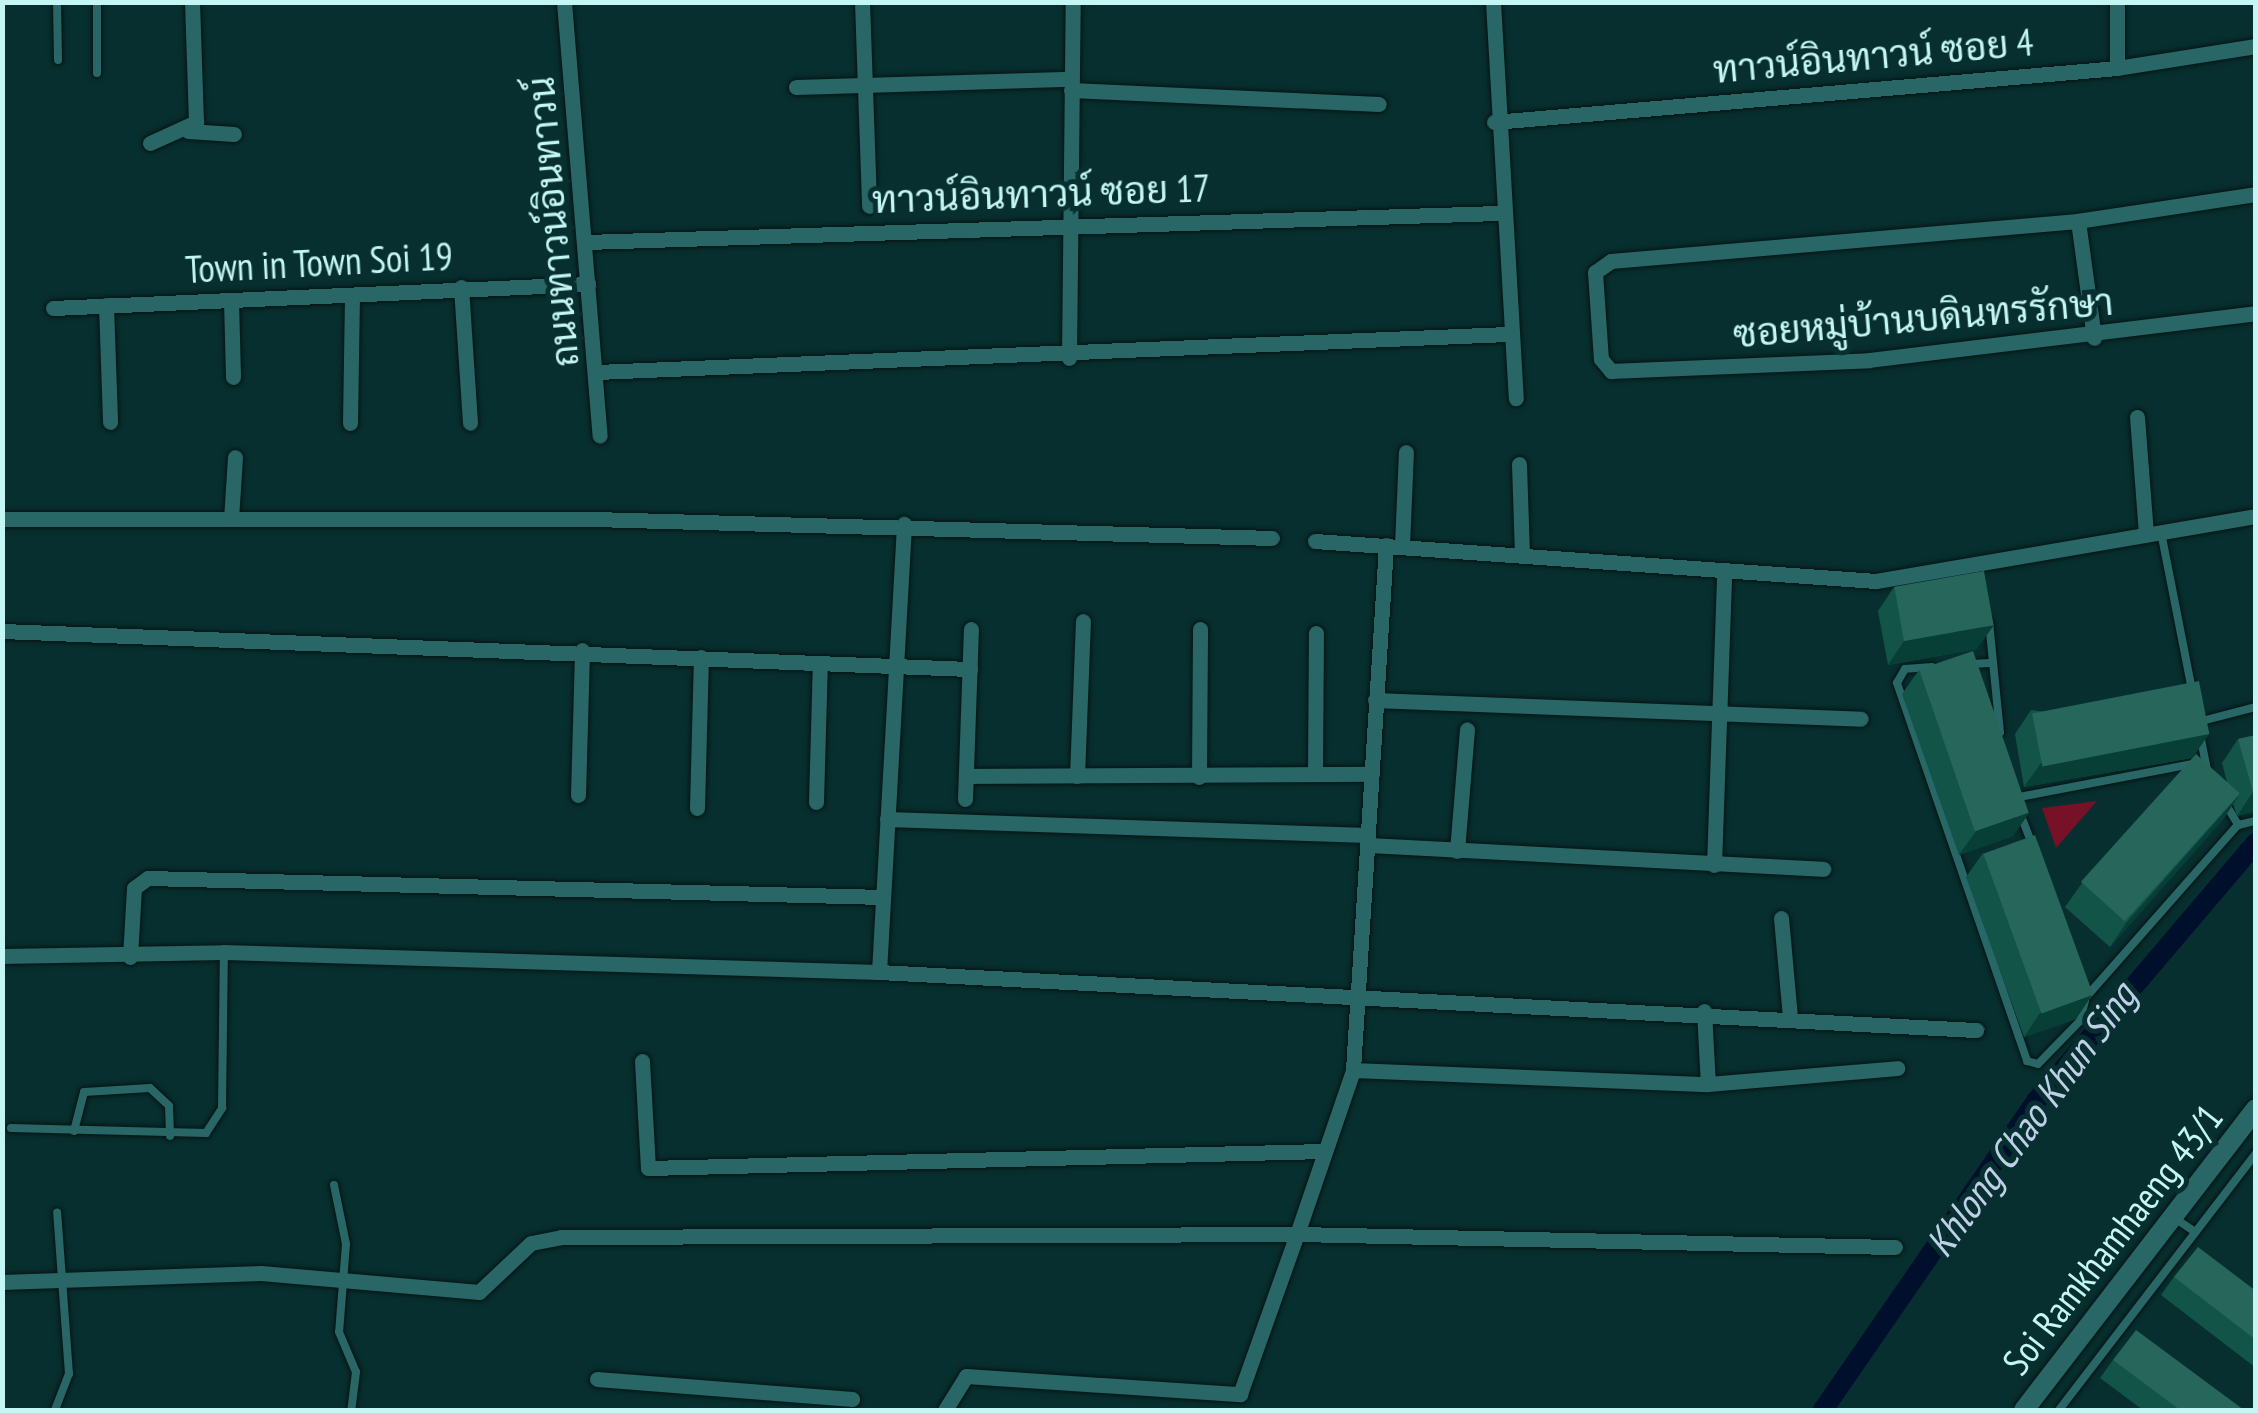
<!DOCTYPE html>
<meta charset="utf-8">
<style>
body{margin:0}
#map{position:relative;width:2258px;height:1413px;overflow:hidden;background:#082f2f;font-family:"PT Sans Narrow",Sarabun,sans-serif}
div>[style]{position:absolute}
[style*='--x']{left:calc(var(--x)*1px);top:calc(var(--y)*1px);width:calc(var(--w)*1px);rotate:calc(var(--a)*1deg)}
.green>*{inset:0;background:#761128}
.canal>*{height:20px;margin:-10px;padding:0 10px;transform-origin:10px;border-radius:10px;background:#000f2c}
.roads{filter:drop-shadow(0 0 2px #061414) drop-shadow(0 0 2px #061414)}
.service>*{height:8px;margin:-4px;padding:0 4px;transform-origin:4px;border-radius:4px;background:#296666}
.minor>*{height:15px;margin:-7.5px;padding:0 7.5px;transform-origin:7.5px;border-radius:7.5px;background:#296666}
.tertiary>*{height:20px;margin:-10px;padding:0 10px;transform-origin:10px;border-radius:10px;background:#296666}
.wall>*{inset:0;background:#135448}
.shaded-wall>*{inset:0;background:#073e36}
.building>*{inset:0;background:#26665b;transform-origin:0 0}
span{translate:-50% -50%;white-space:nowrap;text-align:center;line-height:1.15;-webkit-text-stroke:10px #082f2f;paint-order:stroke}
.street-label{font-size:38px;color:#c3f6f5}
.water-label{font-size:40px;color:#bed0e8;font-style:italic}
.frame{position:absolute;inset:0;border:5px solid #c3f6f5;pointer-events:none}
</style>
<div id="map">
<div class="green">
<div style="clip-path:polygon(2097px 801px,2056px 848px,2042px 808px)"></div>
</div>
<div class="canal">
<div style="--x:1823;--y:1410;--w:377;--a:-55.4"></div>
<div style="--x:2037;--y:1100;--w:338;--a:-49.6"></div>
</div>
<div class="roads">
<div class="service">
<div style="--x:57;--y:2;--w:58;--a:89"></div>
<div style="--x:97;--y:2;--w:71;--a:90"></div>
<div style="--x:2161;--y:532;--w:161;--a:78.9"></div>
<div style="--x:1989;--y:622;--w:111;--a:84.3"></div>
<div style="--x:1971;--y:664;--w:19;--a:-3"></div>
<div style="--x:1932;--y:667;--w:27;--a:176"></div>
<div style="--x:1905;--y:669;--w:16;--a:120"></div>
<div style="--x:1897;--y:683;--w:400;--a:71"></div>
<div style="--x:2027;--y:1061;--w:11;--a:15"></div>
<div style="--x:2038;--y:1064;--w:60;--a:-45.7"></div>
<div style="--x:2080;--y:1021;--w:21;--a:-76"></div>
<div style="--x:2198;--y:722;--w:60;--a:-14.5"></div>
<div style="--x:2200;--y:734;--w:36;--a:79"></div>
<div style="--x:2014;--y:798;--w:186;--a:-10.8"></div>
<div style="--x:2225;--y:803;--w:26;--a:59"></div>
<div style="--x:2020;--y:813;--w:31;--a:69"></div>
<div style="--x:2087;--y:996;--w:228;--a:-48.6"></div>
<div style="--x:2238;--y:825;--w:18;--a:-13"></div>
<div style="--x:11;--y:1128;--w:195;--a:1.5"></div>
<div style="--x:206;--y:1133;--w:30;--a:-57"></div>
<div style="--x:222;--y:1108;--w:156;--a:-89.3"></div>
<div style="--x:74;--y:1131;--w:40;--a:-75.6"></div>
<div style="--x:84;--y:1092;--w:66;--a:-3.5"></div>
<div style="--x:150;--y:1088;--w:26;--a:43"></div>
<div style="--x:169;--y:1106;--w:30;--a:88"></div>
<div style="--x:334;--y:1185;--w:60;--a:78.5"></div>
<div style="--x:346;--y:1244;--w:88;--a:94.5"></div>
<div style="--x:339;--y:1332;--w:43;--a:67"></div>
<div style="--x:356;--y:1372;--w:38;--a:97"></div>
<div style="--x:2173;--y:1217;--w:27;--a:34"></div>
<div style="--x:55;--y:1410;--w:39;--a:-69"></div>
<div style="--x:69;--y:1374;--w:162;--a:-94.2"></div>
<div style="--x:2059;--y:1410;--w:324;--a:-52.5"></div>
</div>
<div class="minor">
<div style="--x:564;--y:2;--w:435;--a:85.3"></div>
<div style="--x:862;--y:2;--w:204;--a:88"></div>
<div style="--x:1493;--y:2;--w:397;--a:86.7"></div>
<div style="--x:2117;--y:68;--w:66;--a:-90"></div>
<div style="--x:796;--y:87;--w:275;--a:-1.7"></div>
<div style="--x:1071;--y:90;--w:308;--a:2.6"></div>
<div style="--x:1494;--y:122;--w:625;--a:-4.95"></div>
<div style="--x:2117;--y:68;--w:141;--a:-9"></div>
<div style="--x:188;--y:131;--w:46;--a:3.7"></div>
<div style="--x:150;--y:143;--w:51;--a:-24.5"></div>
<div style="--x:196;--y:122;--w:120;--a:-91.9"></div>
<div style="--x:2256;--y:194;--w:180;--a:171.4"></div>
<div style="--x:2078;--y:221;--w:469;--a:175.1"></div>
<div style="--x:1611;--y:261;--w:19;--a:145"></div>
<div style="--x:1595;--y:272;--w:87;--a:86.1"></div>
<div style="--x:1601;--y:359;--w:16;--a:50"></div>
<div style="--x:1611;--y:371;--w:258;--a:-2.4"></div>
<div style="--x:1869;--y:360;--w:390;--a:-6.9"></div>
<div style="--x:2078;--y:221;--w:118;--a:82.2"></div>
<div style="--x:586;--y:242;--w:913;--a:-1.82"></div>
<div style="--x:461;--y:287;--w:136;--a:86.2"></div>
<div style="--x:231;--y:300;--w:77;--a:88.5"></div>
<div style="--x:106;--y:305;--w:117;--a:88"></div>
<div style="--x:53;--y:308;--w:536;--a:-2.57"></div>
<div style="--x:1069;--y:358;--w:356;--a:-89.4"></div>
<div style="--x:597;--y:372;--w:911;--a:-2.39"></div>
<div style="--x:2137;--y:417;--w:118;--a:85.6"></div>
<div style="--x:350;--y:423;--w:127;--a:-89.1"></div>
<div style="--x:1519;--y:464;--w:91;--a:88.1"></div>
<div style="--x:2;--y:519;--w:591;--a:0"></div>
<div style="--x:593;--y:519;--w:679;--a:1.6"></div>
<div style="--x:231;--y:519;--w:62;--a:-86.3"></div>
<div style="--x:1315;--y:541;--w:562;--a:4.08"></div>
<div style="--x:1876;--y:581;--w:386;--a:-9.7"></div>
<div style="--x:1402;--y:546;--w:94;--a:-87.6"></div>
<div style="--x:2;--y:631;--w:969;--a:2.25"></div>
<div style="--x:1375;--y:700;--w:486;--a:2.2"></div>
<div style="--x:1315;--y:771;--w:138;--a:-89.6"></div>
<div style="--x:967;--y:776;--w:405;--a:-0.3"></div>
<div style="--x:1077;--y:776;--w:155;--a:-87.8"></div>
<div style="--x:1199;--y:777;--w:148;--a:-89.6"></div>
<div style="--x:578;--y:795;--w:145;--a:-88.4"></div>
<div style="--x:965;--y:799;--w:170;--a:-88"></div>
<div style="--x:816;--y:802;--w:139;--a:-88.4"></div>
<div style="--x:697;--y:808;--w:151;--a:-88.5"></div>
<div style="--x:887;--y:819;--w:480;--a:1.9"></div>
<div style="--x:1367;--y:845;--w:457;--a:3"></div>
<div style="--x:1457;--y:851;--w:122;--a:-85.3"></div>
<div style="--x:1714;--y:865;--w:291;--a:-88"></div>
<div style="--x:1781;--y:918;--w:98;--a:84.8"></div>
<div style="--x:2;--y:956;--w:222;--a:-1"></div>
<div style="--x:224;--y:952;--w:655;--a:1.75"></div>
<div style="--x:879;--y:972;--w:1099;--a:3.03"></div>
<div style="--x:130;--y:957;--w:69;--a:-86.7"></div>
<div style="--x:134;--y:888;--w:17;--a:-36"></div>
<div style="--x:148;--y:878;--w:735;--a:1.48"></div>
<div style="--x:879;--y:972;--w:449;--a:-86.8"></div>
<div style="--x:1704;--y:1011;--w:73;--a:86.9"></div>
<div style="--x:642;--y:1061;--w:107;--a:86.8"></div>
<div style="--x:648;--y:1168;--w:676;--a:-1.44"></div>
<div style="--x:1353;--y:1070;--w:355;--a:2.3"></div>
<div style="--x:1708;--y:1084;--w:190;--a:-4.8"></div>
<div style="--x:2;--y:1282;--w:259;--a:-2"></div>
<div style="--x:261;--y:1273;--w:219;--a:5"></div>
<div style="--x:479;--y:1292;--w:71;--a:-43.3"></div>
<div style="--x:531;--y:1243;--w:31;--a:-11"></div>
<div style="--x:561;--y:1237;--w:736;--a:-0.23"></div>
<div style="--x:1297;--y:1234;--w:173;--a:-71.1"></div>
<div style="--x:1353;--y:1070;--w:526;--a:-86.4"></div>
<div style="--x:597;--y:1379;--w:256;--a:4.5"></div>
<div style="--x:945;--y:1410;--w:40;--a:-58"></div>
<div style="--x:966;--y:1376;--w:275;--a:3.8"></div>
<div style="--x:1240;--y:1394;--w:170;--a:-70.4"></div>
<div style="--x:1297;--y:1234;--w:598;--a:1.25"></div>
</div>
<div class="tertiary">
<div style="--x:2024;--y:1410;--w:380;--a:-52.4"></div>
</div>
</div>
<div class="wall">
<div style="clip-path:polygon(1894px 587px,1977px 649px,1888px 665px,1878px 611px)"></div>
<div style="clip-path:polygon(1919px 670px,2013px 836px,1959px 855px,1902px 694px)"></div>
<div style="clip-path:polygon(2031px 710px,2209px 734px,2192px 758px,2024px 787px,2015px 734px)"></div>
<div style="clip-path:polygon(2256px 735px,2256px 811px,2237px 816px,2233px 804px,2224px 818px,2110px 947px,2065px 907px,2082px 883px,2227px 782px,2222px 763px,2238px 739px)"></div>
<div style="clip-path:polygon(1983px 853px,2092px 995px,2076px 1019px,2024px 1037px,1966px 877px)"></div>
<div style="clip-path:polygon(2174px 1277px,2256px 1291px,2256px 1368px,2161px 1295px)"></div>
<div style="clip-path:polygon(2113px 1360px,2244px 1410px,2143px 1410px,2100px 1378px)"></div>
</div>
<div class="shaded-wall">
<div style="clip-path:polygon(1994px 625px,1977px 649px,1888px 665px,1904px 641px)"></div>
<div style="clip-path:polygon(2209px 734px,2192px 758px,2024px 787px,2041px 763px)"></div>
<div style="clip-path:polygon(2253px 792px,2256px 792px,2256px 811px,2237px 816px)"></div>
<div style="clip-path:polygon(2240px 794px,2224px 818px,2110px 947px,2126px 923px)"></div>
<div style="clip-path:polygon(2030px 812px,2013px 836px,1959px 855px,1976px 831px)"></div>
<div style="clip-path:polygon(2092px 995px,2076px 1019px,2024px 1037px,2040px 1013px)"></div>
</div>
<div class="building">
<div style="left:1984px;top:571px;width:55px;height:91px;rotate:80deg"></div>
<div style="left:1973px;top:651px;width:171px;height:57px;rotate:71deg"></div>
<div style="left:2199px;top:681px;width:54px;height:170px;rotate:79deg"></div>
<div style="clip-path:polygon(2256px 735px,2256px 792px,2253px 792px,2238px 739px)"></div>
<div style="left:2196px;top:754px;width:59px;height:172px;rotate:42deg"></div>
<div style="left:2035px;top:835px;width:170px;height:55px;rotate:70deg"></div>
<div style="clip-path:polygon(2198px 1247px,2256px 1291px,2256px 1340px,2174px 1277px)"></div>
<div style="clip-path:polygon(2136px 1330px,2244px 1410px,2180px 1410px,2113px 1360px)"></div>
</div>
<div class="street-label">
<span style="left:1873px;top:55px;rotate:-5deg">ทาวน์อินทาวน์ ซอย 4</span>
<span style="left:1041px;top:193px;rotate:-2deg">ทาวน์อินทาวน์ ซอย 17</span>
<span style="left:552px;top:222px;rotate:-95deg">ถนนทาวน์อินทาวน์</span>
<span style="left:319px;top:262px;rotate:-3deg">Town in Town Soi 19</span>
<span style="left:1923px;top:317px;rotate:-5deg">ซอยหมู่บ้านบดินทรรักษา</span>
<span style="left:2112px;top:1239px;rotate:-52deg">Soi Ramkhamhaeng 43/1</span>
</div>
<div class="water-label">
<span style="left:2030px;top:1119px;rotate:-54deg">Khlong Chao Khun Sing</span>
</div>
<div class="frame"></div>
</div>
